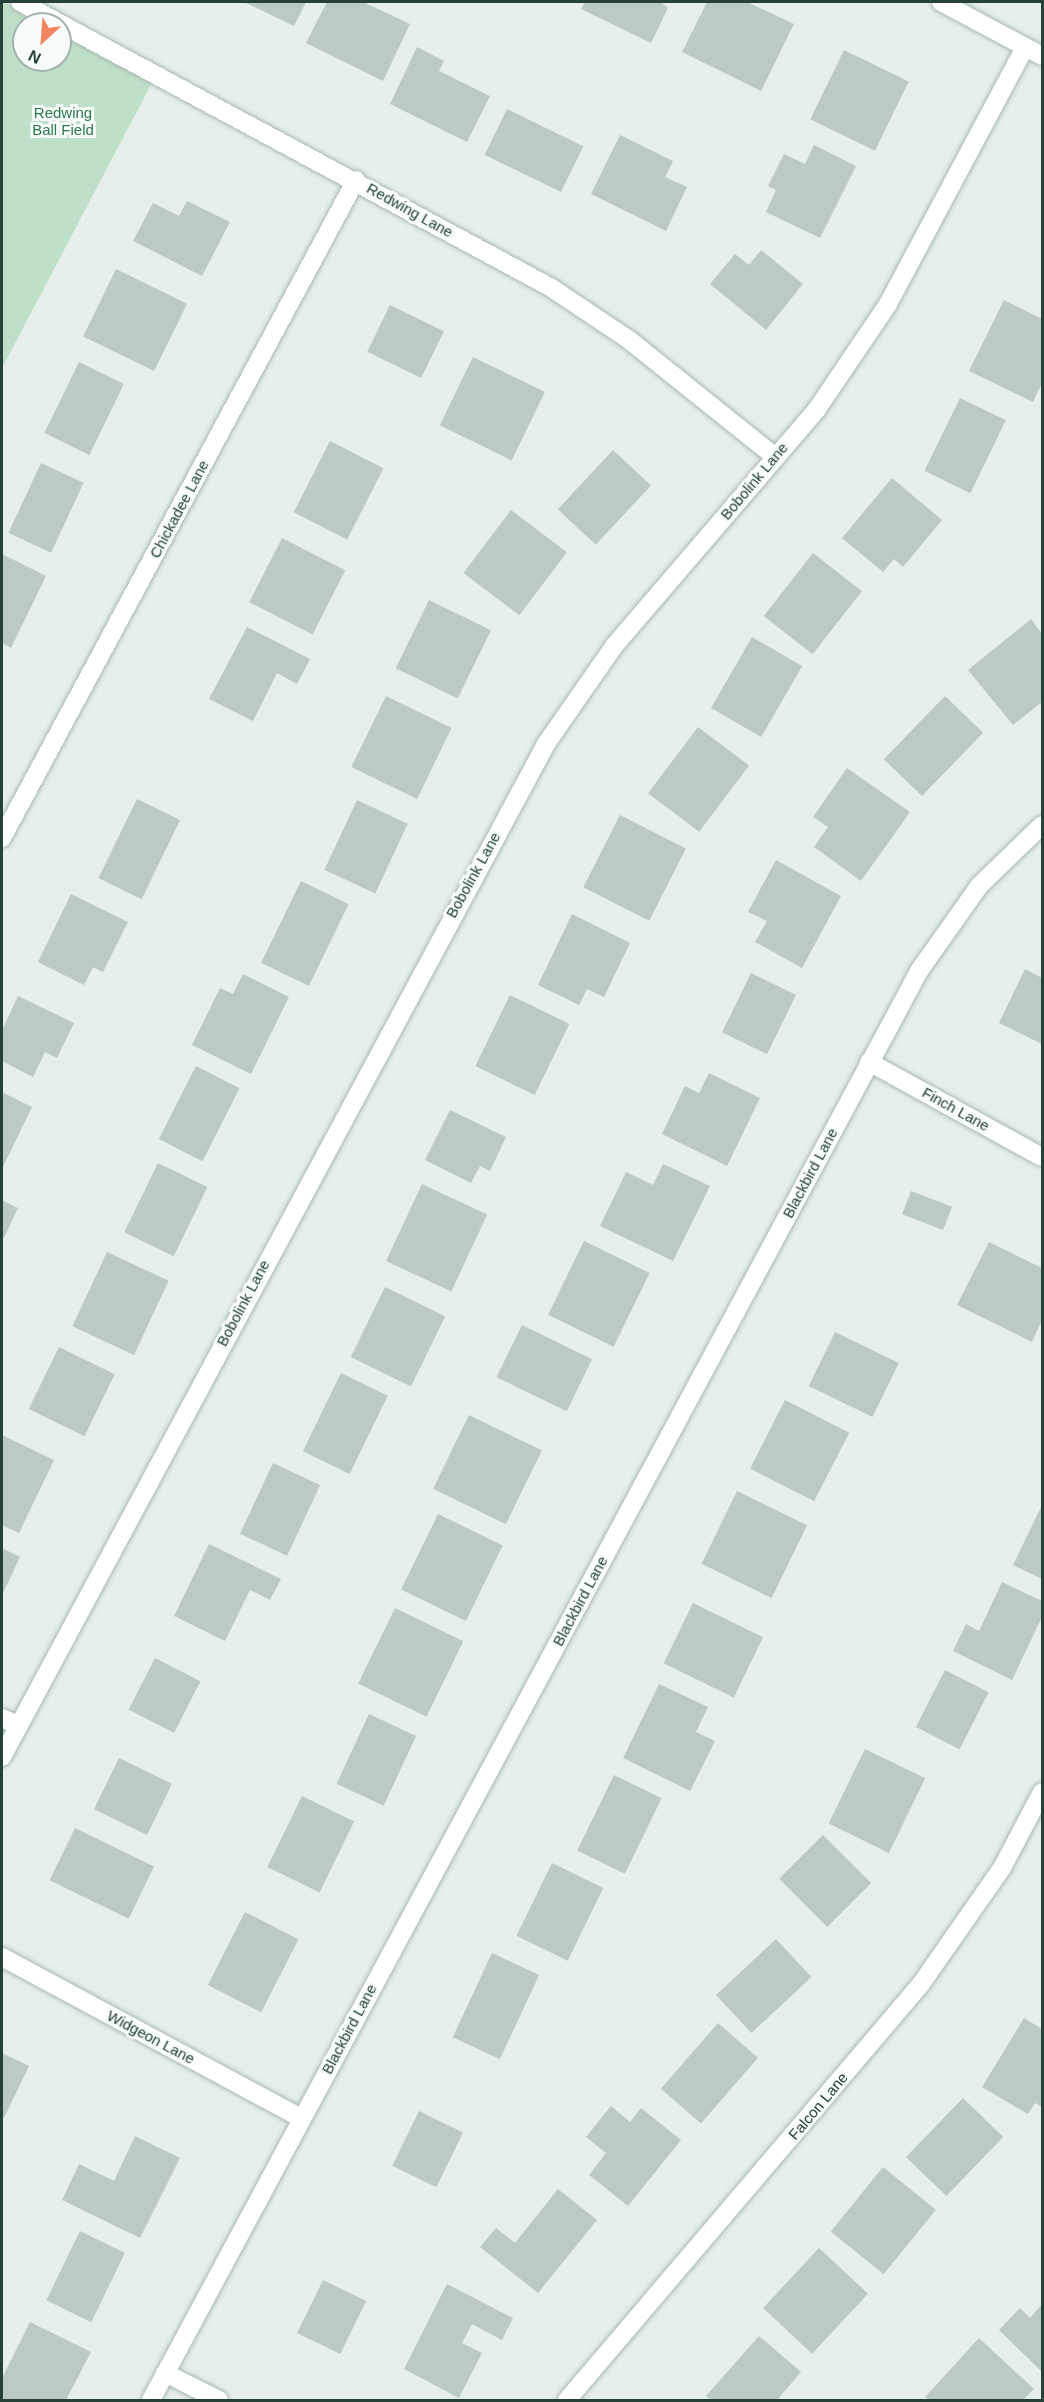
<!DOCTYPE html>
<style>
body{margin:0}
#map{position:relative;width:1044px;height:2402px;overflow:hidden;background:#e6efeb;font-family:Helvetica,sans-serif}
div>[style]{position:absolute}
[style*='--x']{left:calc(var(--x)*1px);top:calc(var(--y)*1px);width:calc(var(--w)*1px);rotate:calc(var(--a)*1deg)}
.green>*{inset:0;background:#bfe0c8}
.building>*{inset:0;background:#bbcac4;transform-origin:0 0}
.roads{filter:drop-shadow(0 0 2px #a8b8b2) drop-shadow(0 0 2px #a8b8b2)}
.minor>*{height:18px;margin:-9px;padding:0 9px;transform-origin:9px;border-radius:9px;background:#fff}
span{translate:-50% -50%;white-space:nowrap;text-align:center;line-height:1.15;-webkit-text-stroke:6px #f7fbf9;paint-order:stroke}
.park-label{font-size:15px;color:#2d7a4b}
.street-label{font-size:15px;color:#24423a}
.frame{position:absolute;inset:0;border:3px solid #24423a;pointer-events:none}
.north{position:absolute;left:12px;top:12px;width:60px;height:60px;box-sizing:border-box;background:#f7fbf9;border:2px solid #a3b1ad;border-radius:50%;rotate:206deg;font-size:16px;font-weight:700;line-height:24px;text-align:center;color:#24423a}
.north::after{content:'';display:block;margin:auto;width:21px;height:27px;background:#f4845f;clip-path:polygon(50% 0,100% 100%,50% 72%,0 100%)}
</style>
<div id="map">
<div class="green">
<div style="clip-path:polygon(2px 2px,54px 24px,24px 24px,24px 60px,60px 60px,60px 27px,155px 77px,2px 368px)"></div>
</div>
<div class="building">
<div style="clip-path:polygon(244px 2px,306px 2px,294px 26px)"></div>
<div style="clip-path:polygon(327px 2px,363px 2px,410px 24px,383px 81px,306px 43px)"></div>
<div style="clip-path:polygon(585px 2px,661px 2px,668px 8px,651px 43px,581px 9px)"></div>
<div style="clip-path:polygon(707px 2px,747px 2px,794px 24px,761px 91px,682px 52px)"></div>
<div style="clip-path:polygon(417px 47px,444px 61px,439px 71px,490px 96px,467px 142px,390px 104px)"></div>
<div style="left:844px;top:50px;width:72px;height:77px;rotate:26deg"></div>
<div style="left:507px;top:109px;width:85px;height:51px;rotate:26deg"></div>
<div style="clip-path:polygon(620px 135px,673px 161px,665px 177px,687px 187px,666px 231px,591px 194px)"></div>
<div style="clip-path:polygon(814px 145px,856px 166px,820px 238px,766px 212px,776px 190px,768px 186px,784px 154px,805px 164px)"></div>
<div style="clip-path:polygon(187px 201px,230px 222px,202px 276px,133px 241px,153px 203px,179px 216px)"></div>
<div style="clip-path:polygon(761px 250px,803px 284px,766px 330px,710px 284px,735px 254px,749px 265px)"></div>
<div style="left:116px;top:269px;width:79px;height:75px;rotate:26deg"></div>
<div style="clip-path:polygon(1004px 300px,1042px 319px,1042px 383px,1033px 402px,969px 371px)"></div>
<div style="left:390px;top:305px;width:60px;height:52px;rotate:26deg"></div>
<div style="left:473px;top:357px;width:80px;height:76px;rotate:26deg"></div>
<div style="left:79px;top:362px;width:50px;height:79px;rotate:26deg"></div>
<div style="left:960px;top:398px;width:51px;height:81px;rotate:26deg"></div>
<div style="left:330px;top:441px;width:60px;height:80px;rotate:27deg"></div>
<div style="left:613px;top:450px;width:52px;height:81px;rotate:43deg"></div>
<div style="left:41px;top:463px;width:47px;height:77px;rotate:25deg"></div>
<div style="clip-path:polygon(892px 478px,942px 520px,903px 567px,894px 559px,883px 572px,842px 538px)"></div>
<div style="left:511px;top:510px;width:70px;height:79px;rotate:37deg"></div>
<div style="left:282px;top:538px;width:71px;height:72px;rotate:27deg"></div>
<div style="left:813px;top:553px;width:62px;height:80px;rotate:38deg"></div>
<div style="clip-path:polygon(2px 554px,46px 576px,11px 648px,2px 643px)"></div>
<div style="left:429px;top:600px;width:69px;height:76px;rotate:26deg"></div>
<div style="clip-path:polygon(1031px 619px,1042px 634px,1042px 702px,1013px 725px,968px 670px)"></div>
<div style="clip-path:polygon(247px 627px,310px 659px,297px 684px,277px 673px,253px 721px,209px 699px)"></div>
<div style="left:752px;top:637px;width:58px;height:82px;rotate:30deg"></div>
<div style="left:386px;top:696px;width:73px;height:79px;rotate:26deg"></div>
<div style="left:945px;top:696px;width:53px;height:88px;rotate:44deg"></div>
<div style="left:698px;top:727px;width:64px;height:83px;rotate:37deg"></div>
<div style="clip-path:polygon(847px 768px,910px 812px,861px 881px,814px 847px,828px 827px,813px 817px)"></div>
<div style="left:137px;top:799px;width:48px;height:88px;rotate:26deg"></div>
<div style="left:357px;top:800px;width:56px;height:77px;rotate:25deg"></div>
<div style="left:620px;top:815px;width:74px;height:81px;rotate:27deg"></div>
<div style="clip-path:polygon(776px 860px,841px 896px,802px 968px,755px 942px,767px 921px,748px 912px)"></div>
<div style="left:301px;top:881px;width:53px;height:91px;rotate:26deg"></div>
<div style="clip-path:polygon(71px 894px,128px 922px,103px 972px,93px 967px,84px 985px,38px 962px)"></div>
<div style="clip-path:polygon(572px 914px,630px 943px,604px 997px,587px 989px,579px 1005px,538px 985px)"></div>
<div style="clip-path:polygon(1025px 969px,1042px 978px,1042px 1044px,999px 1023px)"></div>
<div style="left:751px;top:973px;width:50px;height:66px;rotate:26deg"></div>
<div style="clip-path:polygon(243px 974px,289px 997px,251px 1074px,192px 1045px,220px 988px,233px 994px)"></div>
<div style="left:510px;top:995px;width:66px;height:79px;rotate:26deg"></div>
<div style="clip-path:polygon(18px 996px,74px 1023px,57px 1058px,45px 1052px,33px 1077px,2px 1061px,2px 1030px)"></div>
<div style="left:196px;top:1066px;width:49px;height:82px;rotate:27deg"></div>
<div style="clip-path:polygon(709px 1073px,760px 1098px,727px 1166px,662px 1134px,685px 1086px,699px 1093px)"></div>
<div style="clip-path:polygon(2px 1092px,32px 1107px,2px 1169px)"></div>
<div style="clip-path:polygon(450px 1110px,506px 1137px,490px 1171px,480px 1166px,471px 1183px,425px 1160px)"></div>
<div style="left:158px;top:1163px;width:55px;height:77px;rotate:26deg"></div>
<div style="clip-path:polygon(663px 1164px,710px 1186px,673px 1261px,600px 1226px,626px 1172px,653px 1185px)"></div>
<div style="left:422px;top:1184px;width:72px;height:85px;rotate:25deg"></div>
<div style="left:911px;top:1191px;width:44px;height:25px;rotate:21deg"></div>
<div style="clip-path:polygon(2px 1200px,18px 1208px,4px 1238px,2px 1237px)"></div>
<div style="left:584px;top:1241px;width:73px;height:82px;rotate:26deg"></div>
<div style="clip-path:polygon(989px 1242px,1042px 1268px,1042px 1320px,1032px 1342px,957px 1305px)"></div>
<div style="left:107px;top:1252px;width:68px;height:82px;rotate:25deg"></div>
<div style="left:385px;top:1287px;width:67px;height:78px;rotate:26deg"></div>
<div style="left:522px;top:1325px;width:78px;height:58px;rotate:26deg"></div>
<div style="left:835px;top:1332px;width:71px;height:60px;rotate:26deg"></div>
<div style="left:59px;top:1347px;width:62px;height:69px;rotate:26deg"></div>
<div style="left:341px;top:1373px;width:52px;height:87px;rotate:26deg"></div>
<div style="left:785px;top:1400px;width:72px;height:77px;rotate:27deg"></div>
<div style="left:469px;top:1415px;width:81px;height:82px;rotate:26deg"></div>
<div style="clip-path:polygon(2px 1435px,54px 1460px,19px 1533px,2px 1525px)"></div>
<div style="left:273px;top:1463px;width:52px;height:78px;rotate:25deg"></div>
<div style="left:737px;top:1491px;width:78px;height:81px;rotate:26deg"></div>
<div style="clip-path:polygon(1042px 1505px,1042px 1579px,1013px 1565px)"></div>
<div style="left:438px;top:1514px;width:72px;height:84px;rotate:26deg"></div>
<div style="clip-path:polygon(209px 1544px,281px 1579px,270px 1600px,250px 1590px,225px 1641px,174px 1616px)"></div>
<div style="clip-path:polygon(2px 1548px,20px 1557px,2px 1595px)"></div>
<div style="clip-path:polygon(1002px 1582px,1042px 1601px,1042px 1617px,1012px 1680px,953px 1651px,966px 1624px,979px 1631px)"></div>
<div style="left:693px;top:1603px;width:78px;height:67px;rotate:26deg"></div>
<div style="left:395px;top:1608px;width:76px;height:84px;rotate:26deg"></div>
<div style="left:155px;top:1658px;width:51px;height:58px;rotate:27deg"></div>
<div style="left:945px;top:1670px;width:49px;height:64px;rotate:27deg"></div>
<div style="clip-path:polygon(659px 1684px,708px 1707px,696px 1732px,715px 1741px,690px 1791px,623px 1758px)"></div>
<div style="left:369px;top:1714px;width:52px;height:77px;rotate:25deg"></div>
<div style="left:865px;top:1749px;width:67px;height:83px;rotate:26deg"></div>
<div style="left:119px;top:1758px;width:59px;height:57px;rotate:26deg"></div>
<div style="left:614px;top:1775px;width:53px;height:84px;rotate:26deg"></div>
<div style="left:302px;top:1796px;width:58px;height:79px;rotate:26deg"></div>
<div style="left:75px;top:1828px;width:88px;height:58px;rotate:26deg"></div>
<div style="left:823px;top:1835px;width:68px;height:62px;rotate:45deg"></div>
<div style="left:552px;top:1863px;width:57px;height:81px;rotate:26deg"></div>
<div style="left:245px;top:1912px;width:60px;height:82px;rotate:27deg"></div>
<div style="left:776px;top:1939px;width:52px;height:82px;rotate:47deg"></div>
<div style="left:492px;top:1953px;width:52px;height:93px;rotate:25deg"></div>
<div style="clip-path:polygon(1024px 2018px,1042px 2029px,1042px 2107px,1035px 2103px,1028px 2114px,982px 2087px)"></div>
<div style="left:718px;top:2023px;width:53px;height:87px;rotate:41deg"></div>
<div style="clip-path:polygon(2px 2053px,29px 2066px,4px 2118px,2px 2117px)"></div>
<div style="left:963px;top:2098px;width:56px;height:82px;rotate:44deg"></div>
<div style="clip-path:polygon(611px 2106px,630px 2122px,641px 2108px,681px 2140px,628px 2206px,589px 2175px,606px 2153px,586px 2137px)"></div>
<div style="left:419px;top:2111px;width:49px;height:61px;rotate:26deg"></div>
<div style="clip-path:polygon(135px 2136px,180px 2158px,140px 2238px,62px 2200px,79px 2164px,114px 2181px)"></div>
<div style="left:883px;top:2167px;width:68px;height:83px;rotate:39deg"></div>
<div style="clip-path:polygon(558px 2189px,597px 2220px,538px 2293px,480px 2247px,496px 2228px,515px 2243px)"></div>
<div style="left:80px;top:2231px;width:50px;height:77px;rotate:26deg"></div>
<div style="left:819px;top:2248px;width:67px;height:82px;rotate:43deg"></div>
<div style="left:323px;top:2280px;width:48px;height:59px;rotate:26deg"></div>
<div style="clip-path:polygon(447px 2284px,513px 2318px,502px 2340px,472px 2324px,462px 2343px,482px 2353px,459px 2398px,404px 2369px)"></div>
<div style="clip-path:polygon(1042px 2304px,1042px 2372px,999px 2330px,1020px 2308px,1030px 2318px)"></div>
<div style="clip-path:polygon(30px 2322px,91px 2352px,66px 2400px,2px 2399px,2px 2378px)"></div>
<div style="clip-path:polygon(759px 2336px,801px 2372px,777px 2400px,711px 2400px,706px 2396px)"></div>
<div style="clip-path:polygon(979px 2338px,1034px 2389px,1023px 2400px,929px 2400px,925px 2397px)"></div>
</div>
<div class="roads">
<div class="minor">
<div style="--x:20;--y:2;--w:602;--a:28.27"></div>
<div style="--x:550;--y:287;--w:94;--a:33.7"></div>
<div style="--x:628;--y:339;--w:187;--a:38.7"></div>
<div style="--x:941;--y:2;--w:115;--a:28.1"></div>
<div style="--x:2;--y:838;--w:747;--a:-61.72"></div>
<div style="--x:869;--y:1062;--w:197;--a:28.8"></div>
<div style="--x:2;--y:1718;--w:17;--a:24"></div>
<div style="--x:2;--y:1757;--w:1150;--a:-61.76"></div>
<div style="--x:546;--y:744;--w:119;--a:-55.2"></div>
<div style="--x:614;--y:646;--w:312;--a:-49.4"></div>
<div style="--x:817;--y:409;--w:127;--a:-55.9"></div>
<div style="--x:888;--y:304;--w:291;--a:-61.9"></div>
<div style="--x:2;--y:1957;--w:340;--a:28.3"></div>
<div style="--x:165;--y:2373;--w:60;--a:26.6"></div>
<div style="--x:151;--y:2400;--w:1622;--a:-61.74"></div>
<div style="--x:919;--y:971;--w:105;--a:-54.7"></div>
<div style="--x:980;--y:885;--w:86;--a:-44.1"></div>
<div style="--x:567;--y:2400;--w:546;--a:-49.6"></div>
<div style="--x:921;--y:1984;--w:141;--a:-55.1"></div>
<div style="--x:1002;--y:1868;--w:86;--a:-62.2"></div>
</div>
</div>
<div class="park-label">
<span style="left:63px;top:121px">Redwing<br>Ball Field</span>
</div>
<div class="street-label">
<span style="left:410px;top:210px;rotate:29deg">Redwing Lane</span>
<span style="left:754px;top:481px;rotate:-50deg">Bobolink Lane</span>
<span style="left:179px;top:509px;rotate:-62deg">Chickadee Lane</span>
<span style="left:473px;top:875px;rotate:-61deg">Bobolink Lane</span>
<span style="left:956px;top:1109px;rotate:29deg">Finch Lane</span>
<span style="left:810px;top:1173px;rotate:-62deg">Blackbird Lane</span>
<span style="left:243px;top:1303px;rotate:-62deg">Bobolink Lane</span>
<span style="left:580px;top:1601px;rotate:-62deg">Blackbird Lane</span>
<span style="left:349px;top:2029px;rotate:-62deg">Blackbird Lane</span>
<span style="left:151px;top:2037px;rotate:28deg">Widgeon Lane</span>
<span style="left:818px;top:2106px;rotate:-50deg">Falcon Lane</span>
</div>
<div class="frame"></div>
<div class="north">N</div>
</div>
